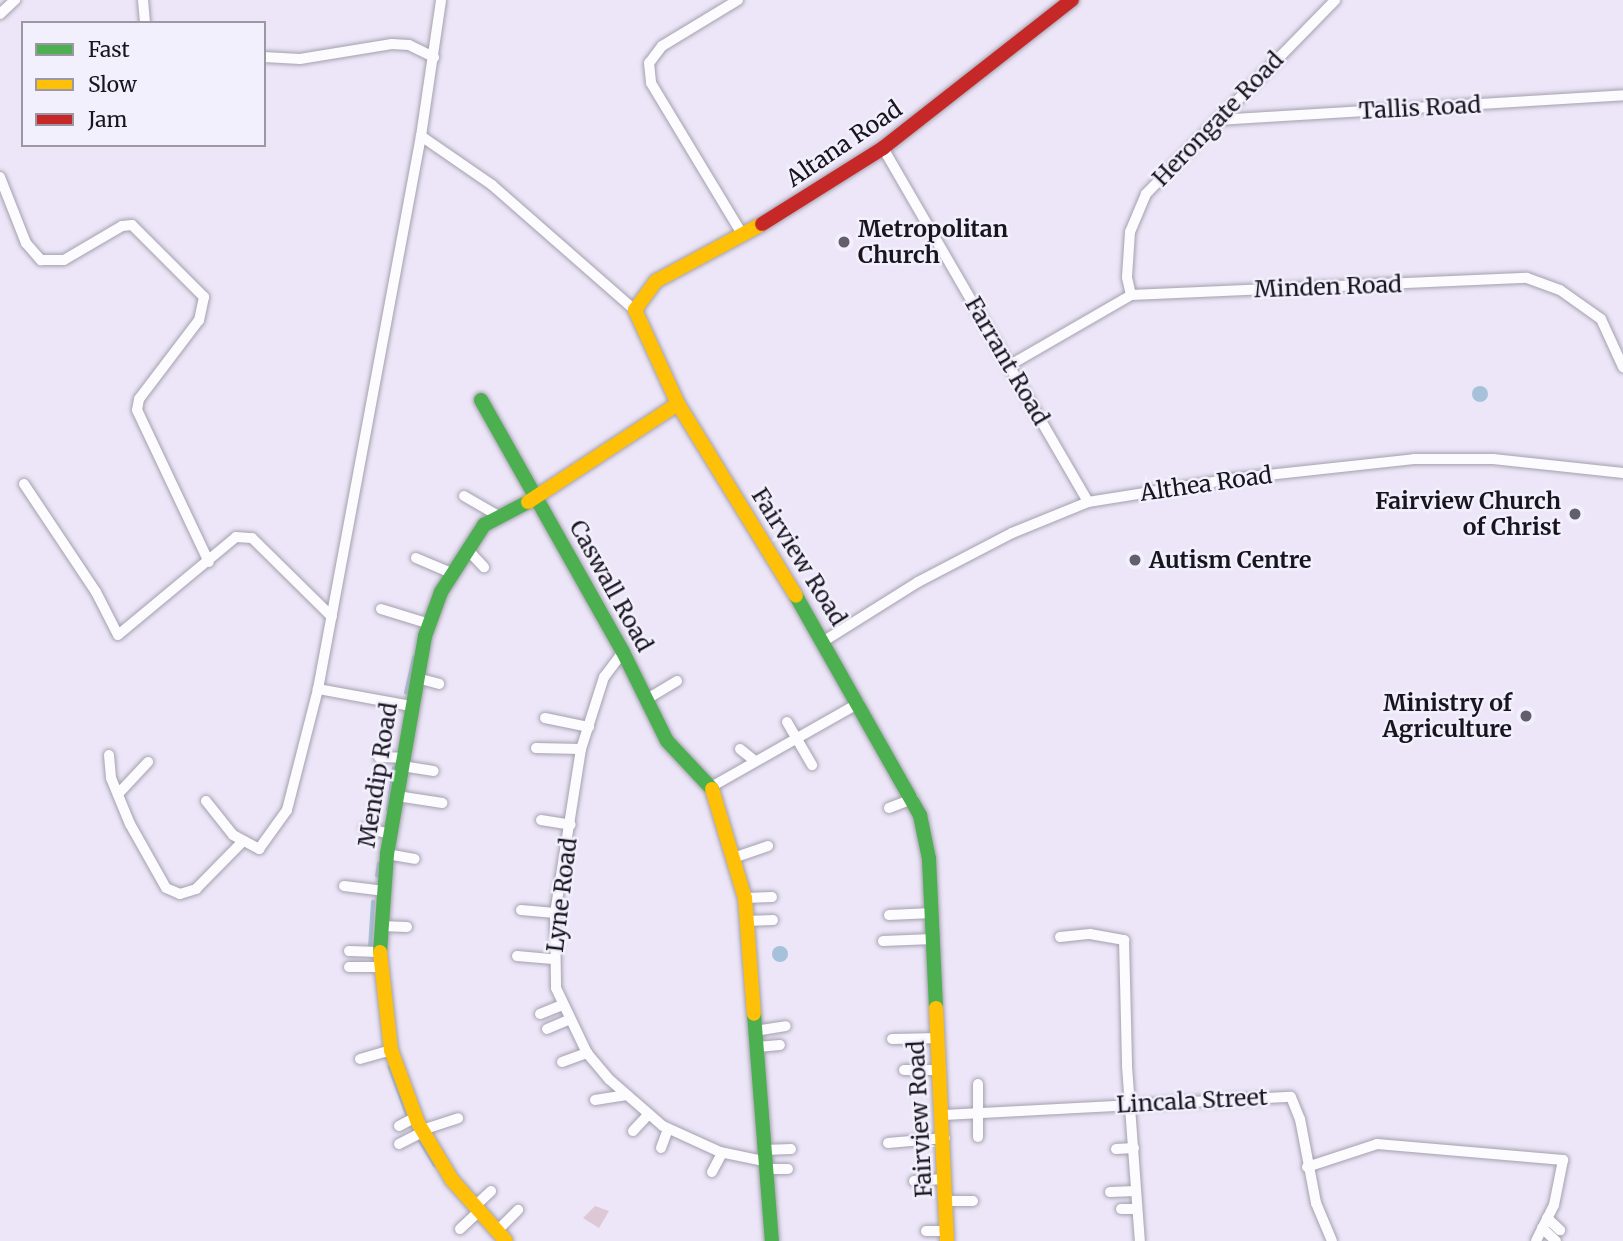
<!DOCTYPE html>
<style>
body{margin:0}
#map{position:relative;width:1623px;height:1241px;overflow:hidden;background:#ece6f8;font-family:Merriweather,serif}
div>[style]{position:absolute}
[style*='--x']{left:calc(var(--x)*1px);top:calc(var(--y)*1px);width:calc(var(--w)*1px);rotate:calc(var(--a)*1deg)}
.green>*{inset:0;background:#dfc8d5}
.water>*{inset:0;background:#a5c2da}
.round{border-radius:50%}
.stream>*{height:3.5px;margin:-1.75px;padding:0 1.75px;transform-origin:1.75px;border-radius:1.75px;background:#a5c2da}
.roads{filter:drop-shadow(0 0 2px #a4a0ad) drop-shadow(0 0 2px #a4a0ad)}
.street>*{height:10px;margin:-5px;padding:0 5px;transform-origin:5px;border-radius:5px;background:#fcfbfe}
.fast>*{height:14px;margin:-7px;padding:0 7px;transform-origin:7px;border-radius:7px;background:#4caf50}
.slow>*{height:14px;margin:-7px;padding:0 7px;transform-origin:7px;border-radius:7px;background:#ffc107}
.jam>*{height:14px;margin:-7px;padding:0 7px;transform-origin:7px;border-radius:7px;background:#c62828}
.dots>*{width:19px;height:19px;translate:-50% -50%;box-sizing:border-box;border:4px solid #f3f0fd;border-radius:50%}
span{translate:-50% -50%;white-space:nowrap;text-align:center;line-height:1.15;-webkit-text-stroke:5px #f3f0fd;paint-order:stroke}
.street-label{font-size:23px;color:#18151f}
.poi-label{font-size:23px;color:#18151f;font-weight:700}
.left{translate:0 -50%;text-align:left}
.right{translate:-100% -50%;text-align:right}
.legend{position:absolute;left:21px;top:21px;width:245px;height:126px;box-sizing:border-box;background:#f3f0fd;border:2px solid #9b98a4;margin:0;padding:9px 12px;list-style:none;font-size:21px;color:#18151f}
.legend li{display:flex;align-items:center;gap:14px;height:35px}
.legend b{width:35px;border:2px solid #9b98a4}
</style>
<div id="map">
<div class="green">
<div style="clip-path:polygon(595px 1206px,609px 1211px,599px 1228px,583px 1218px)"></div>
</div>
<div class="water">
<div class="round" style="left:1472px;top:386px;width:16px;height:16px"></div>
<div class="round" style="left:772px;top:946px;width:16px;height:16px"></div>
</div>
<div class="stream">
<div style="--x:406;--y:693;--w:36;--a:-77"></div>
<div style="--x:388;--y:810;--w:42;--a:-81.9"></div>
<div style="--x:377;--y:876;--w:12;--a:-81"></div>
<div style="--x:370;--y:947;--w:45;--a:-86.2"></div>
<div style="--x:390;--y:1067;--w:52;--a:69.8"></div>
<div style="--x:420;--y:1140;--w:29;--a:59"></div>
</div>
<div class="roads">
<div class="street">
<div style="--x:143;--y:0;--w:23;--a:85"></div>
<div style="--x:738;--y:0;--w:89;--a:148.8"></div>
<div style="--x:662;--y:46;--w:21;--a:127"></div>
<div style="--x:649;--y:63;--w:20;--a:84"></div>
<div style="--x:651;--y:83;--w:176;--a:58.9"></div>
<div style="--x:0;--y:14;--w:21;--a:-43"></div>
<div style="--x:264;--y:57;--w:36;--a:3"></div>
<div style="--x:300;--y:59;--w:93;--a:-9.3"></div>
<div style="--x:392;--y:44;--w:17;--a:3"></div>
<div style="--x:409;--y:45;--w:28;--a:26"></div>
<div style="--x:1218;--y:120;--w:406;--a:-3.5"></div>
<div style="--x:421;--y:136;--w:86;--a:34.6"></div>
<div style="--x:492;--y:185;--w:190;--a:41.2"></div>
<div style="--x:883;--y:148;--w:409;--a:59.9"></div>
<div style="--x:0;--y:177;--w:71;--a:68.5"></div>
<div style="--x:26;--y:243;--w:23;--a:49"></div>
<div style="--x:41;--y:260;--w:23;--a:0"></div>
<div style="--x:64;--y:260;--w:67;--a:-30.4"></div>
<div style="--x:122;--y:226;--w:10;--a:-6"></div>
<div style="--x:132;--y:225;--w:102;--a:45"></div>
<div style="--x:204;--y:297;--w:24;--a:102"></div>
<div style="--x:199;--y:320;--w:99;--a:127.2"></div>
<div style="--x:139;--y:399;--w:11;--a:100"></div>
<div style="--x:137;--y:410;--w:168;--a:64.7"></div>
<div style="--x:1131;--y:295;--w:18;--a:-103"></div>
<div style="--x:1127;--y:277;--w:45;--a:-86.2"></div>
<div style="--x:1130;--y:232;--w:41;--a:-67.2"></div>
<div style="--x:1146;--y:194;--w:271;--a:-45.7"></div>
<div style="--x:1010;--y:365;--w:140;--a:-30"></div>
<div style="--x:1131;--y:295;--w:396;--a:-2.5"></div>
<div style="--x:1527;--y:278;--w:35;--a:20"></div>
<div style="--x:1560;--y:290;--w:50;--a:35.3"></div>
<div style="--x:1601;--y:319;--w:53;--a:65.4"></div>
<div style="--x:24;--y:484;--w:130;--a:56.3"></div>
<div style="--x:96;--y:592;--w:48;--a:62.9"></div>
<div style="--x:118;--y:635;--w:153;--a:-39.7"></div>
<div style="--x:236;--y:537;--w:16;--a:4"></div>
<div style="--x:252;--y:538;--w:112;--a:44.6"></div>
<div style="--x:464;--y:496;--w:38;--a:30"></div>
<div style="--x:467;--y:549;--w:25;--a:47"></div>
<div style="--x:416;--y:558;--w:38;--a:23"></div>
<div style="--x:381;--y:609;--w:51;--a:17"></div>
<div style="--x:824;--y:641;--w:111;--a:-32.1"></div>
<div style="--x:918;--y:582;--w:106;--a:-27.5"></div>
<div style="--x:1012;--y:533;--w:82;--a:-22.2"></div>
<div style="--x:1088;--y:502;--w:145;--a:-9.1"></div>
<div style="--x:1231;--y:479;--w:184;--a:-6.2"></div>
<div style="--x:1414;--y:459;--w:79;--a:0"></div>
<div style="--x:1493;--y:459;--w:131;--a:6.1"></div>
<div style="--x:623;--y:652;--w:31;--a:127"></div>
<div style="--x:604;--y:677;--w:76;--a:107.7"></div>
<div style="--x:581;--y:749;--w:166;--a:99"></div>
<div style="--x:555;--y:913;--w:75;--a:89.2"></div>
<div style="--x:556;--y:988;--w:72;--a:64.5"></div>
<div style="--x:587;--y:1053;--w:35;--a:50"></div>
<div style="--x:610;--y:1080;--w:70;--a:41"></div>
<div style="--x:663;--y:1126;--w:63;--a:24.5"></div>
<div style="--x:720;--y:1152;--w:45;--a:11.6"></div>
<div style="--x:417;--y:678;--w:23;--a:15"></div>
<div style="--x:647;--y:699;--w:35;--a:-31"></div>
<div style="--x:411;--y:706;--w:95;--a:-169.6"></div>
<div style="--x:318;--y:689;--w:563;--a:-79.45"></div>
<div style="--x:421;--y:136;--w:137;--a:-81.6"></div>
<div style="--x:545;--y:718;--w:45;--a:11.6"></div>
<div style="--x:787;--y:722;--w:50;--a:59.8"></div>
<div style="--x:536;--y:748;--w:45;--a:1.3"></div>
<div style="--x:740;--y:749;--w:19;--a:39"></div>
<div style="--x:109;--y:755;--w:23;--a:85"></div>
<div style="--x:111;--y:778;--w:50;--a:67.6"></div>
<div style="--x:130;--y:824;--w:73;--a:60.6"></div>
<div style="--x:166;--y:888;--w:15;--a:23"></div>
<div style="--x:180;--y:894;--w:17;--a:-17"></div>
<div style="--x:196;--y:889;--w:67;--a:-45.6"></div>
<div style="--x:379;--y:757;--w:24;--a:2"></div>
<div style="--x:402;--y:766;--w:32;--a:9"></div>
<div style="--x:711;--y:787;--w:170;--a:-29.6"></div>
<div style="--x:118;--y:794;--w:44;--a:-46.8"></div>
<div style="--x:397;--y:796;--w:46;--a:8.8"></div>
<div style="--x:206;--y:801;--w:43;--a:51.5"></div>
<div style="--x:233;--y:835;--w:30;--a:28"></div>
<div style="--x:259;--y:849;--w:48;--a:-54.3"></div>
<div style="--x:287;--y:810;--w:125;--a:-75.6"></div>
<div style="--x:889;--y:808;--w:26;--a:-21"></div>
<div style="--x:541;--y:820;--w:30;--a:9"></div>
<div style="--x:365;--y:828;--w:27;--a:13"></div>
<div style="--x:387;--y:854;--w:28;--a:10"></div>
<div style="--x:736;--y:857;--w:34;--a:-19"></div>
<div style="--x:344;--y:886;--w:39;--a:7"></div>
<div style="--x:745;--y:898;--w:27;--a:-2"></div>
<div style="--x:521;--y:910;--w:34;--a:5"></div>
<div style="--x:889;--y:915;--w:43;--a:-2.7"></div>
<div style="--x:746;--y:921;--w:27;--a:-2"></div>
<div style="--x:380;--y:926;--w:27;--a:2"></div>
<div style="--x:1060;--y:937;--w:30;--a:-6"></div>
<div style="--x:1090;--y:934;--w:35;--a:10"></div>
<div style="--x:1124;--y:940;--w:126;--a:88.6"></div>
<div style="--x:1127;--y:1066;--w:175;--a:85.8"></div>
<div style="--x:883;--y:941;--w:50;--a:-2.3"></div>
<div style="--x:349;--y:951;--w:31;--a:2"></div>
<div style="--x:517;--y:956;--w:36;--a:5"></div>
<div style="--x:349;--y:967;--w:31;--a:0"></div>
<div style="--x:540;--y:1014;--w:24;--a:-22"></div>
<div style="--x:547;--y:1029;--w:23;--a:-23"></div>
<div style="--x:755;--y:1031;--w:31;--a:-9"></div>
<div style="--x:892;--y:1039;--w:47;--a:-1.2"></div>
<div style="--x:757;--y:1047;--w:23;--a:-5"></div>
<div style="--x:360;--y:1059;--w:32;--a:-16"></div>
<div style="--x:562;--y:1062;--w:27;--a:-20"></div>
<div style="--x:904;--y:1070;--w:37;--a:0"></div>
<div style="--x:978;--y:1084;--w:53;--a:90"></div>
<div style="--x:595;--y:1100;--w:32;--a:-9"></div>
<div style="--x:944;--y:1115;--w:347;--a:-3"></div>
<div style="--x:1291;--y:1097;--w:24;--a:68"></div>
<div style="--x:1300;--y:1119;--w:86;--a:79.2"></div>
<div style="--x:1316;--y:1203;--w:41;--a:67.2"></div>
<div style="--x:399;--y:1126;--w:19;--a:-28"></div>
<div style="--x:422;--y:1130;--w:38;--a:-18"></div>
<div style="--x:633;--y:1131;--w:23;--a:-47"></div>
<div style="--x:888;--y:1143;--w:57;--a:-5"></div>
<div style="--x:399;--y:1144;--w:27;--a:-27"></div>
<div style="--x:661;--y:1148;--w:20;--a:-70"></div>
<div style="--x:1116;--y:1149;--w:18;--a:-3"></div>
<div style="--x:764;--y:1150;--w:27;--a:-2"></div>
<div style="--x:1307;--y:1167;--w:74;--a:-18.2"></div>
<div style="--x:1377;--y:1144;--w:187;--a:4.9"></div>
<div style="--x:1563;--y:1160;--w:46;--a:101.3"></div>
<div style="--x:1554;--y:1205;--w:40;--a:116.6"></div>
<div style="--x:765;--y:1169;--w:23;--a:0"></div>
<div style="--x:712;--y:1172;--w:21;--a:-62"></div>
<div style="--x:914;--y:1181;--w:32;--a:-4"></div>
<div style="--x:1110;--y:1192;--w:26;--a:-2"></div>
<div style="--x:946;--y:1201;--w:27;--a:0"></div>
<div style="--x:475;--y:1206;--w:22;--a:-43"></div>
<div style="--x:1121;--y:1209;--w:16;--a:0"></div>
<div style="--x:1547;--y:1218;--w:18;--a:43"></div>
<div style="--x:1542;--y:1228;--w:19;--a:43"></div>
<div style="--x:460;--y:1229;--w:26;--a:-43"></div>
<div style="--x:497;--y:1231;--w:30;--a:-45"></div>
<div style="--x:926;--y:1231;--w:21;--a:0"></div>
</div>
<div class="fast">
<div style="--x:481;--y:400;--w:289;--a:60.6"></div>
<div style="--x:623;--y:652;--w:99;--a:63.7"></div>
<div style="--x:667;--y:741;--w:66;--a:46.8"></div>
<div style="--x:796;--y:596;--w:252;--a:60.5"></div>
<div style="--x:920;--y:815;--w:45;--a:78.4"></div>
<div style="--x:929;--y:859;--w:149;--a:87.3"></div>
<div style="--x:380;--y:952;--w:98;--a:-85.9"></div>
<div style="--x:387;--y:854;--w:221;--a:-80.1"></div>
<div style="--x:425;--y:636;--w:47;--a:-70"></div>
<div style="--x:441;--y:592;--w:80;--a:-57.3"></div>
<div style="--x:484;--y:525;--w:50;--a:-27.6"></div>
<div style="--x:754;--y:1014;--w:228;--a:85.5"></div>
</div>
<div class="slow">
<div style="--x:762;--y:224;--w:120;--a:151.7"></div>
<div style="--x:656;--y:281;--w:36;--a:126"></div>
<div style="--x:635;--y:310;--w:103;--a:65.4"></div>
<div style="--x:678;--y:404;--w:225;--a:58.4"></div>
<div style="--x:528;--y:502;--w:179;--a:-33.2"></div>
<div style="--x:712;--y:789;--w:114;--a:73.2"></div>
<div style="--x:745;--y:898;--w:116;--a:85.6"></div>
<div style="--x:380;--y:952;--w:99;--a:83.6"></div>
<div style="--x:391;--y:1050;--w:78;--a:69.7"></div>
<div style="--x:418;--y:1123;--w:66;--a:59.2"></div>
<div style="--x:452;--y:1180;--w:81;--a:48.5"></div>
<div style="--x:936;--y:1008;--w:233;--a:87.3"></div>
</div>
<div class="jam">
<div style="--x:762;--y:224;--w:143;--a:-32.1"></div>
<div style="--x:883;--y:148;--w:240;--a:-38.1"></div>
</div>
</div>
<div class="dots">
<div style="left:844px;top:242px;background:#625e6b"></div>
<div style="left:1575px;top:514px;background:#625e6b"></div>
<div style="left:1135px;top:560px;background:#625e6b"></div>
<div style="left:1526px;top:716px;background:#625e6b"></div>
</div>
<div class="street-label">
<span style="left:1420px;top:108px;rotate:-3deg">Tallis Road</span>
<span style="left:1218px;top:119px;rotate:-46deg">Herongate Road</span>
<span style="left:844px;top:144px;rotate:-34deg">Altana Road</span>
<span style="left:1328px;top:287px;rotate:-2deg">Minden Road</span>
<span style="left:1007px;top:361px;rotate:60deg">Farrant Road</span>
<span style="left:1206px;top:484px;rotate:-8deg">Althea Road</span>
<span style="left:799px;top:557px;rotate:58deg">Fairview Road</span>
<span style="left:611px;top:586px;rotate:61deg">Caswall Road</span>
<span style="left:378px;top:775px;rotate:-81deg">Mendip Road</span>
<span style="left:562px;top:895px;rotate:-83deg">Lyne Road</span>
<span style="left:1192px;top:1101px;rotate:-3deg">Lincala Street</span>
<span style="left:920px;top:1119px;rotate:-93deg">Fairview Road</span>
</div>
<div class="poi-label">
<span class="left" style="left:858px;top:242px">Metropolitan<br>Church</span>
<span class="right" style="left:1561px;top:514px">Fairview Church<br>of Christ</span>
<span class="left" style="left:1149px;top:560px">Autism Centre</span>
<span class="right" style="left:1512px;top:716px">Ministry of<br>Agriculture</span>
</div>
<ul class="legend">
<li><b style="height:9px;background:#4caf50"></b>Fast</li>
<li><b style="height:9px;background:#ffc107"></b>Slow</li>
<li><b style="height:9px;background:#c62828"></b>Jam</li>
</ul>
</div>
